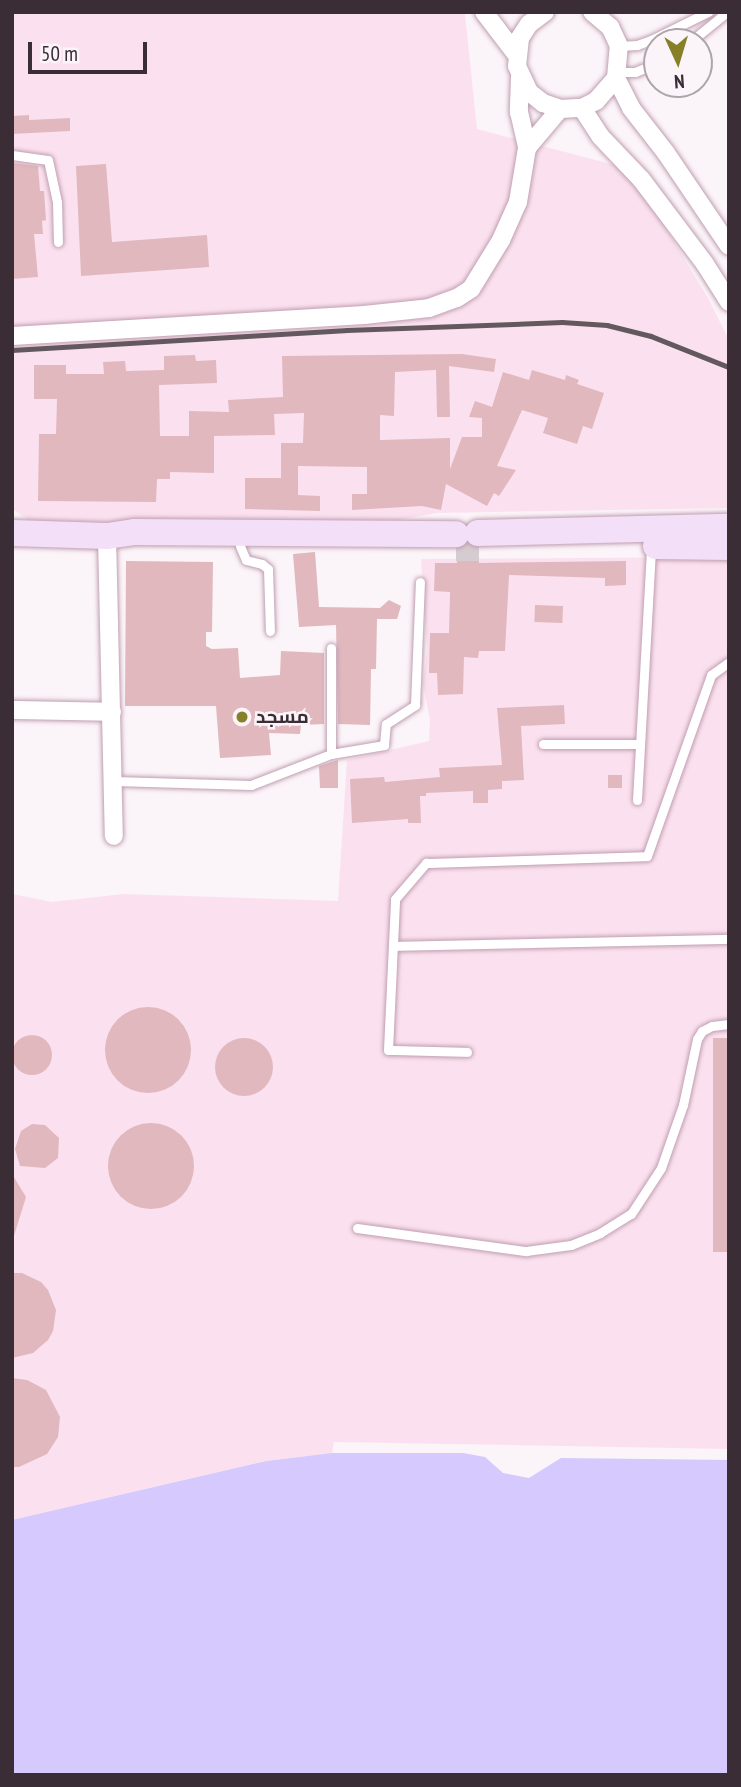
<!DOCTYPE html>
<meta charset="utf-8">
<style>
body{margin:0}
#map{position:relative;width:741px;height:1787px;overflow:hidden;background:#fbf4f8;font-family:"PT Sans Narrow",Cairo,sans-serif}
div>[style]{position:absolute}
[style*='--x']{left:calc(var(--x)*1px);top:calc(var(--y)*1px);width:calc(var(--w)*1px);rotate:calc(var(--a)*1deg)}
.built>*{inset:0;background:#fbe1ef}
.water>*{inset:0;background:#d5c9fd}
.building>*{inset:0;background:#e0b8be;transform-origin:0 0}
.round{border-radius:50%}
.secondary-tunnel>*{height:26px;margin-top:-13px;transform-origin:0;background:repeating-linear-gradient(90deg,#d5ccd1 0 26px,transparent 0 39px)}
.roads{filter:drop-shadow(0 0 2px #c09eb1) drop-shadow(0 0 2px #c09eb1)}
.lane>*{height:9px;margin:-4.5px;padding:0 4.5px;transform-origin:4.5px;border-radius:4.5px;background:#fff}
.street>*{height:18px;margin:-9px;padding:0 9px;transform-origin:9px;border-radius:9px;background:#fff}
.secondary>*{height:26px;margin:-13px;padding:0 13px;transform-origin:13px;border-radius:13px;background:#f3dff8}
.rail>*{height:4.5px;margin:-2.25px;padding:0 2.25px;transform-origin:2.25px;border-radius:2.25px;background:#64585f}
.dots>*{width:19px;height:19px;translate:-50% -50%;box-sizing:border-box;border:4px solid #fbf4f8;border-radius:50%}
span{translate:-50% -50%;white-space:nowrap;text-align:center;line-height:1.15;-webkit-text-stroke:5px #fbf4f8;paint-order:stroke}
.poi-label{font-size:19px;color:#3b2d35;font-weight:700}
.left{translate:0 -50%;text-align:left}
.frame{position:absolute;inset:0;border:14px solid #3b2d35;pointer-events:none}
.north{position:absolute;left:643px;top:28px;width:70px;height:70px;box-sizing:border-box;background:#fbf4f8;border:2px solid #aea4aa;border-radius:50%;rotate:176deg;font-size:19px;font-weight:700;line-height:28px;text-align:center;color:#3b2d35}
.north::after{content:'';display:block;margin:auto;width:24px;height:32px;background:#878028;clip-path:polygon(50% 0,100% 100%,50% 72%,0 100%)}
.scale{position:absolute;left:28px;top:42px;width:119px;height:32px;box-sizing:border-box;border:4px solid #3b2d35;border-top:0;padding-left:9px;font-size:21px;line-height:24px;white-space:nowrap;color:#3b2d35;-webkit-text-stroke:5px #fbf4f8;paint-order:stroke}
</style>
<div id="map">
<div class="built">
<div style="clip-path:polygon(12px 12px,465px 14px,477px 129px,630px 169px,708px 298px,729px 340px,729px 508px,437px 513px,366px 526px,36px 525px,12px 509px)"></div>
<div style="clip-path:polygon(729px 557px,729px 1449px,334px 1442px,332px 1453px,265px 1461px,12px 1520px,12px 894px,52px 902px,123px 894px,338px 901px,347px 760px,429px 741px,430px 720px,423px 684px,427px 651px,421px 559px)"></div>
</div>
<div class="water">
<div style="clip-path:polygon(332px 1453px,463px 1453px,485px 1457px,503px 1473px,529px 1478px,561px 1458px,729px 1460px,729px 1775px,12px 1775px,12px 1520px,266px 1461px)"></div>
</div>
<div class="building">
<div style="clip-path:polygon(29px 115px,29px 120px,70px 118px,70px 131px,12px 134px,12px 116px)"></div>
<div style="clip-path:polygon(12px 163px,38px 166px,40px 191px,44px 191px,46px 220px,42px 221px,43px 234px,34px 234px,38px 277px,12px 279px)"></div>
<div style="clip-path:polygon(106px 164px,112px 242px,207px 235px,209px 267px,81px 276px,76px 166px)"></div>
<div style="clip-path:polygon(462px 354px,496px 359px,494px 372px,449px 366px,450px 417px,437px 417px,436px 370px,395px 372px,394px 416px,380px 415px,380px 440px,450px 438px,450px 469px,462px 437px,482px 437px,482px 418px,469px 417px,475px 401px,492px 407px,503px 372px,529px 380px,532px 370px,565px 380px,566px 375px,579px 380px,577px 384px,604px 393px,592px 429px,583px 426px,577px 444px,543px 433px,548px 418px,522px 410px,497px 466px,516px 470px,499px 496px,494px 493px,487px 506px,446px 484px,441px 510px,422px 506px,352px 510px,352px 494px,367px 494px,367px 467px,298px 466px,298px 495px,320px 496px,320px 511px,245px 509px,245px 478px,281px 478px,281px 443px,303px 443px,304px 413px,274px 414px,275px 435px,214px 436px,214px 473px,170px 472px,170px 479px,157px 479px,156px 502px,38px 501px,39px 434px,56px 434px,57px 399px,34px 399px,34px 365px,66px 365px,66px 374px,104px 374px,103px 362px,125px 361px,126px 371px,164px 370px,164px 356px,195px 355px,196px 361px,216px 360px,217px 383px,159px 385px,160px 436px,189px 436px,189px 411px,229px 412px,228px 400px,283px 397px,282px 356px)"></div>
<div style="clip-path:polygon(468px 544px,479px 549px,479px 563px,626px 561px,626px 585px,605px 586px,605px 578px,509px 575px,505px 651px,479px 651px,478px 658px,464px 657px,463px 694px,438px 695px,437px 673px,429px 673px,430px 633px,449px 633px,450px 592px,434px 591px,435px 563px,457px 563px,456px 550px)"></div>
<div style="clip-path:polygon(315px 552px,319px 607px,380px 608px,389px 600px,401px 606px,397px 619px,377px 619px,376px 669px,371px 669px,370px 725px,338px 724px,336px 625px,299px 627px,293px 554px)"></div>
<div style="clip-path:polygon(126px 561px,213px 562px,212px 632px,206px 632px,206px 646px,212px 649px,238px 648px,240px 678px,280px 675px,281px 651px,324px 653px,324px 724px,301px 725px,300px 734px,269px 733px,271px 755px,220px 758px,216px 706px,125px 706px)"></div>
<div style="left:535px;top:605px;width:28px;height:17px;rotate:2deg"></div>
<div style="clip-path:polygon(564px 705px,565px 724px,521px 726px,524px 780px,502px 781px,502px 789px,488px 790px,488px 803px,473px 803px,473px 791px,426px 793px,426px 796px,420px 796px,421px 823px,408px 823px,408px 819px,352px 823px,350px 779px,384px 777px,385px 782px,440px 777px,439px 768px,502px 765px,497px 708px)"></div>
<div style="clip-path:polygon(338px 760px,338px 788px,320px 788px,319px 766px)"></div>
<div style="left:608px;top:775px;width:14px;height:13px"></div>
<div class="round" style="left:105px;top:1007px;width:86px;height:86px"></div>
<div class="round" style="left:12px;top:1035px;width:40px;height:40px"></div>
<div style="left:713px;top:1038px;width:16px;height:214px"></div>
<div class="round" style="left:215px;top:1038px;width:58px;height:58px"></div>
<div class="round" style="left:108px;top:1123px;width:86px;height:86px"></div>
<div style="clip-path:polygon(32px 1124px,45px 1125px,59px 1138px,58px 1158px,45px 1168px,20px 1166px,15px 1149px,21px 1131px)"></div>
<div style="clip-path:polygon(12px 1174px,26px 1197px,13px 1239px,12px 1238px)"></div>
<div style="clip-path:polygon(12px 1273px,22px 1273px,41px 1282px,48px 1290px,56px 1310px,53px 1331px,48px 1340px,33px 1353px,12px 1358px)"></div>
<div style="clip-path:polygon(12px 1378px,27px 1380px,46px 1390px,60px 1417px,58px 1437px,47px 1454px,19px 1467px,12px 1467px)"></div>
</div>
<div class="secondary-tunnel">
<div style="--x:456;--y:548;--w:23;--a:0"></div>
</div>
<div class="roads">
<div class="lane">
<div style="--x:690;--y:42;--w:48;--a:-39"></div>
<div style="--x:619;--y:46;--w:18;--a:-3"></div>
<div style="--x:637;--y:45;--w:15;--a:-20"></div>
<div style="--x:651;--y:40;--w:64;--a:-26.2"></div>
<div style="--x:618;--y:72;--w:17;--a:0"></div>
<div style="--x:635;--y:72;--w:24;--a:-22"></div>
<div style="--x:12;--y:155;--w:36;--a:8"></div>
<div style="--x:48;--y:160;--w:43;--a:77.9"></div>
<div style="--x:57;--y:202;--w:40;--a:88.6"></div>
<div style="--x:240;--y:546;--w:15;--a:67"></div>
<div style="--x:246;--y:560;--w:16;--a:14"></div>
<div style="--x:262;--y:564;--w:8;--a:40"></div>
<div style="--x:268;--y:569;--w:62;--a:88.2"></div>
<div style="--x:543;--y:744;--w:97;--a:0"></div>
<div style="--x:331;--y:754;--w:106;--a:-90"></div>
<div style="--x:114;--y:781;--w:137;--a:1.7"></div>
<div style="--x:251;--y:785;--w:86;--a:-21.2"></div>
<div style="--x:331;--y:754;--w:54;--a:-9.6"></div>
<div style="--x:384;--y:745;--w:21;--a:-85"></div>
<div style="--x:386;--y:724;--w:35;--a:-33"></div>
<div style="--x:415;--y:705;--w:123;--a:-87.7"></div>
<div style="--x:637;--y:800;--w:252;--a:-86.8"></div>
<div style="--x:393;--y:946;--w:336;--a:-1.2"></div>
<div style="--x:467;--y:1052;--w:79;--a:-178.5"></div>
<div style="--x:388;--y:1050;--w:151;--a:-87.3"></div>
<div style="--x:395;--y:899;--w:48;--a:-49.3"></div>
<div style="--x:426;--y:863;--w:221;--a:-1.8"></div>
<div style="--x:647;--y:856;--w:192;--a:-70.5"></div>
<div style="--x:711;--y:675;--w:22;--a:-36"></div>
<div style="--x:357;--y:1228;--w:171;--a:7.8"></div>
<div style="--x:526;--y:1251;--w:45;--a:-7.6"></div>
<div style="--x:571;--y:1245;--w:31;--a:-22"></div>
<div style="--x:600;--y:1233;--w:36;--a:-32"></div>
<div style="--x:631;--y:1214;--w:55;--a:-56.9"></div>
<div style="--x:661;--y:1168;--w:67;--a:-70.8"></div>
<div style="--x:683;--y:1105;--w:67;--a:-78"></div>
<div style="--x:697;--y:1039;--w:9;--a:-58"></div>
<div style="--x:702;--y:1031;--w:11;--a:-27"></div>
<div style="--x:712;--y:1026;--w:17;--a:-7"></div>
</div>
<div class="street">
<div style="--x:484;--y:12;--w:53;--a:52.7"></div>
<div style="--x:545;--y:12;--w:20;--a:143"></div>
<div style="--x:529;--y:24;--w:17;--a:123"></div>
<div style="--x:520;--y:38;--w:28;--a:96"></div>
<div style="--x:517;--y:66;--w:29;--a:65"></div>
<div style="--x:529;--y:92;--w:18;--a:38"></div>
<div style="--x:543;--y:103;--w:18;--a:19"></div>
<div style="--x:560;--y:109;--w:22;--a:-3"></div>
<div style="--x:582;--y:108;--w:16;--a:-27"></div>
<div style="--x:596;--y:101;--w:30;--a:-49"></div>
<div style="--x:616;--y:78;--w:32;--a:-85"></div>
<div style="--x:619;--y:46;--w:21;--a:-115"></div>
<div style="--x:610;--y:27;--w:23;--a:-140"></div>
<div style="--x:520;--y:77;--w:35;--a:92"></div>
<div style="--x:519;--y:112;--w:37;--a:77"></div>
<div style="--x:527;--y:148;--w:51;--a:-49.8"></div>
<div style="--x:616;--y:78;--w:34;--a:63"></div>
<div style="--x:631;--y:108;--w:57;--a:52.1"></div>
<div style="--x:666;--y:153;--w:112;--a:55.9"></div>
<div style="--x:582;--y:108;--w:33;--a:57"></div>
<div style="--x:600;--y:136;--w:59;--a:46.4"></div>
<div style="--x:641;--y:179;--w:106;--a:53"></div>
<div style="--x:705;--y:264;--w:45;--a:57.7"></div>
<div style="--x:12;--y:336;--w:353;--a:-3.4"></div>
<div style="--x:364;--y:315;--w:65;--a:-6.1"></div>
<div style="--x:429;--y:308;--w:30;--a:-20"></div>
<div style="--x:457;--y:298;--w:17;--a:-33"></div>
<div style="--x:471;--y:289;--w:57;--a:-58.5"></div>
<div style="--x:501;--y:240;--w:42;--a:-65.9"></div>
<div style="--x:518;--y:202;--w:55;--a:-80.5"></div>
<div style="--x:107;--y:536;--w:300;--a:88.7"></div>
<div style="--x:12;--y:710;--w:100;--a:1.1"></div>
</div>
<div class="secondary">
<div style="--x:12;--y:533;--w:95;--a:1.8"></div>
<div style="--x:107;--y:536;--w:27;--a:-8"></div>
<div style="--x:134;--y:532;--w:322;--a:0.4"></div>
<div style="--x:478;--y:533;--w:251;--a:-1.4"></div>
<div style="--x:656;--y:546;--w:73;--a:0.8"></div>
</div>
</div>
<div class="rail">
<div style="--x:12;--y:350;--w:336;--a:-3.4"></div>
<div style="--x:347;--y:330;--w:215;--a:-2.1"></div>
<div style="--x:562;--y:322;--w:45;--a:3.8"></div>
<div style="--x:607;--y:325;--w:45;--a:14"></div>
<div style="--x:651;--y:336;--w:84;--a:21.7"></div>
</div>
<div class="dots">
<div style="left:242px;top:717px;background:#878028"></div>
</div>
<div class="poi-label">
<span class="left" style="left:256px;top:717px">مسجد</span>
</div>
<div class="frame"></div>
<div class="north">N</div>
<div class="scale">50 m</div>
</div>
